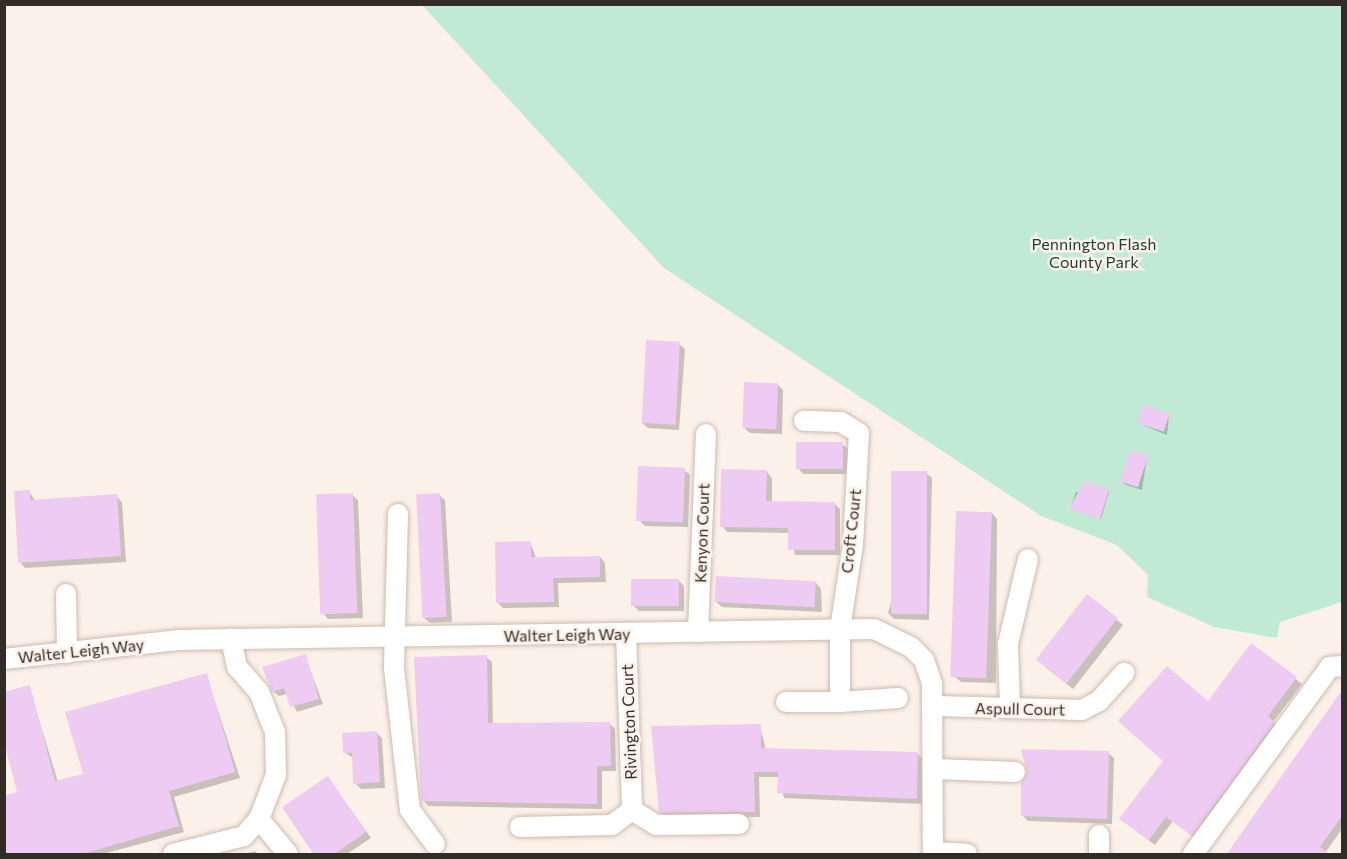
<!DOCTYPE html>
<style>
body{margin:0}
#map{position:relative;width:1347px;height:859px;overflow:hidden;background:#fcf1e9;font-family:Commissioner,sans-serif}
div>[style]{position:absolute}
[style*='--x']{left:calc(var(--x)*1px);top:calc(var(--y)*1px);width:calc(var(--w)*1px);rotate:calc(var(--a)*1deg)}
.green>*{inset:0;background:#c1ead5}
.shadow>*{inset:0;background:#0003}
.building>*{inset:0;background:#eecbf3;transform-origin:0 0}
.roads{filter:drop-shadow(0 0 2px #cdbbae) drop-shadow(0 0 2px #cdbbae)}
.minor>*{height:20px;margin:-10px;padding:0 10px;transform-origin:10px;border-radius:10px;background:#fff}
span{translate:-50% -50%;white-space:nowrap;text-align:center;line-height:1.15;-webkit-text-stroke:5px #fcf1e9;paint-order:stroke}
.park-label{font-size:16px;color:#17412f}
.street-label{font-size:16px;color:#332c26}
.frame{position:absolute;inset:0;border:6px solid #332c26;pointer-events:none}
</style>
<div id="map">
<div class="green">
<div style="clip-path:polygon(422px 5px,1342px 5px,1342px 602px,1280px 622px,1277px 638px,1214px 627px,1147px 597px,1148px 575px,1117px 545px,1041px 516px,664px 268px)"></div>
</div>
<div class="shadow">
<div style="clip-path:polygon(679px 344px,685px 349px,679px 430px,648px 428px,642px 423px)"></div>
<div style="clip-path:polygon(778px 385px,783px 390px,782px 434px,750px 433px,744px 428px)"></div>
<div style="clip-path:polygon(1169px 415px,1167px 435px,1138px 423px)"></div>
<div style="clip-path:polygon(842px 444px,848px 449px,848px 474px,803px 474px,798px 468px)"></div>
<div style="clip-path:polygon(1147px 457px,1142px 490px,1126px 485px,1122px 482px)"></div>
<div style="clip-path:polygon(684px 470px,690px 475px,688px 527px,645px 526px,639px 520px)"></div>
<div style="clip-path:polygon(767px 472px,772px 478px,772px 503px,834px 503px,840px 509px,840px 555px,795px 555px,790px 533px,727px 532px,722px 526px)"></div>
<div style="clip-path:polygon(926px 473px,932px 478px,929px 620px,894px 619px,888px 613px)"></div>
<div style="clip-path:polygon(29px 491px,35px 501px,116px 496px,122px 502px,126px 562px,25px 568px,20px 562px)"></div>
<div style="clip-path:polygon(1109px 491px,1101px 519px,1070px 509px,1076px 492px)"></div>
<div style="clip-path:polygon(352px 495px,358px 500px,363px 618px,328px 619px,323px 613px)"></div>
<div style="clip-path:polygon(439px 495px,445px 500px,452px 622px,430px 623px,424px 618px)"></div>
<div style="clip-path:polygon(992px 513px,997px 519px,996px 683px,961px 682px,955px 677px)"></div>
<div style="clip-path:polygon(530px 542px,536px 558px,600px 557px,605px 563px,606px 582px,558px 583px,559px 607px,503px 608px,498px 603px)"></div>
<div style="clip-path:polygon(678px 580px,684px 586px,684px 611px,639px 611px,633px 605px)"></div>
<div style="clip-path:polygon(816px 583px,821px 589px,822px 612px,722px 607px,716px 602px)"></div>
<div style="clip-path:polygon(1088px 596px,1123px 625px,1073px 689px,1044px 666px)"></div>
<div style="clip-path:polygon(1252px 645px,1302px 684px,1273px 722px,1280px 728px,1198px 840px,1173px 821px,1155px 845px,1127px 824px)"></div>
<div style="clip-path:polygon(305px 656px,323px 704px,297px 712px,288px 694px,279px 696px,273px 691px)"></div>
<div style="clip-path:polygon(486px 657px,492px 662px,493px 725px,609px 723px,615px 729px,616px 771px,602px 771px,602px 809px,428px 806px,423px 800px)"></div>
<div style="clip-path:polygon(206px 674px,240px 778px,174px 797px,184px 832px,103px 854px,4px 854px,19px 793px,29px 687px,58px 782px,84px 775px)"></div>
<div style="clip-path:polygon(1342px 693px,1342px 829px,1325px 853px,1227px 854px)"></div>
<div style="clip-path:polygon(760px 726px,766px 750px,917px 753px,923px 759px,922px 804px,784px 798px,779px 777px,759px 777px,760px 817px,667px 818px,661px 812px)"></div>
<div style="clip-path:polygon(376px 732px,382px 738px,385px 788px,361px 789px,355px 783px,354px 758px,345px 753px)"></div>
<div style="clip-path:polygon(1108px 753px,1114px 758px,1112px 824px,1028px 821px,1022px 815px)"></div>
<div style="clip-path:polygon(328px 778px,371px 838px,347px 854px,315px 854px)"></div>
<div style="clip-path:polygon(255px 851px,258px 854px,243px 854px)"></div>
<div style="clip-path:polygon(598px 853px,600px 854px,505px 854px)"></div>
</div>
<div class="building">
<div style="left:646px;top:340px;width:34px;height:83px;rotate:3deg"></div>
<div style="left:744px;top:382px;width:34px;height:46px;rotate:2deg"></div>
<div style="left:1143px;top:405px;width:28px;height:19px;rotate:18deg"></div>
<div style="left:796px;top:442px;width:47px;height:27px"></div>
<div style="left:1130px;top:450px;width:19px;height:33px;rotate:18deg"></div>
<div style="left:638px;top:466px;width:47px;height:55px;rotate:2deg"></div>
<div style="clip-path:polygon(721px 469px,767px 470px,766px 501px,835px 502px,835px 550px,788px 550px,788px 528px,720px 527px)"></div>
<div style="left:891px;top:471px;width:36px;height:143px"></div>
<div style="clip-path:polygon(1084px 481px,1109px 489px,1100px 519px,1069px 509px)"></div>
<div style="clip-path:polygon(30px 490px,30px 500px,117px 494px,121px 556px,18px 563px,14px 491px)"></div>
<div style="left:353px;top:493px;width:120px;height:37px;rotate:88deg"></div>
<div style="left:440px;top:493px;width:124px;height:24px;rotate:87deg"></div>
<div style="left:956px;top:511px;width:36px;height:166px;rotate:2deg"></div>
<div style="clip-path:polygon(531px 541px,531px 557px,600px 556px,600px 577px,553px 578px,554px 602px,496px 603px,495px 542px)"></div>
<div style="left:716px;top:576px;width:100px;height:26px;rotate:3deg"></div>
<div style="left:631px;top:579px;width:48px;height:27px"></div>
<div style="left:1087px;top:594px;width:39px;height:83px;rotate:38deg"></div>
<div style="clip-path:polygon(1251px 643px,1297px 677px,1268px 716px,1275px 722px,1192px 836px,1166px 817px,1149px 840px,1119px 819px,1163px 761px,1118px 721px,1167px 666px,1208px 701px)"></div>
<div style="clip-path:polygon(306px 654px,319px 699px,290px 707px,284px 688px,272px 692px,262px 667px)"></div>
<div style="clip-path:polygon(487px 655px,488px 723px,610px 722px,611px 766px,597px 766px,597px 804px,421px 801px,414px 657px)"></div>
<div style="clip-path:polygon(207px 673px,235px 772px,169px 791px,179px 826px,79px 855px,4px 855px,4px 796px,17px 792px,4px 742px,4px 692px,30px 685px,55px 781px,83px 774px,65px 712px)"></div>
<div style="clip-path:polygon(1342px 690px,1342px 816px,1320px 847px,1331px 855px,1226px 855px)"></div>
<div style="clip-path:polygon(761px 724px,761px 748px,918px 752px,917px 799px,777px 793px,778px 772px,754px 772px,755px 812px,659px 813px,651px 726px)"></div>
<div style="clip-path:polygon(377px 731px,380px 782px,353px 784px,352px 753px,343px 753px,342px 733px)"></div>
<div style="clip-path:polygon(1021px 749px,1109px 751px,1107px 819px,1021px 816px,1021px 782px,1027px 772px)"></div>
<div style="clip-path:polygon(328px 776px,366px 832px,333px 855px,314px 855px,282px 807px)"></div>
</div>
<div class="roads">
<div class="minor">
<div style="--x:398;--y:514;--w:154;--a:91.5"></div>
<div style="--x:394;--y:668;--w:143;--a:83.6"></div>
<div style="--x:410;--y:810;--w:42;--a:53.7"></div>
<div style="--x:66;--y:594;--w:59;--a:89"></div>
<div style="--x:698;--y:632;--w:198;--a:-87.7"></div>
<div style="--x:626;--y:634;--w:176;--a:88"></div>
<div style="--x:632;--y:810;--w:28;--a:32"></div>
<div style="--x:656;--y:825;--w:83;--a:-0.7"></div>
<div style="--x:4;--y:659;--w:175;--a:-6.2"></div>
<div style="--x:178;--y:640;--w:696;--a:-0.91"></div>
<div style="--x:874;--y:629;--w:41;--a:25.9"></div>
<div style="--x:911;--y:647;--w:18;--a:45"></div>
<div style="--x:924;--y:660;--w:24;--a:71"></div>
<div style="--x:932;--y:683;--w:171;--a:89.7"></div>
<div style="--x:786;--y:702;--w:54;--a:0"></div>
<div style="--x:840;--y:702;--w:73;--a:-90"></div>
<div style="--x:840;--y:629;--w:86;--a:-81.3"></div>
<div style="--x:853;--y:544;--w:111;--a:-86.9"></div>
<div style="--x:859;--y:433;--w:21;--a:-149"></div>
<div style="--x:841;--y:422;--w:37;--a:-178"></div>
<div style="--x:840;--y:702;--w:58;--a:-3.9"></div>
<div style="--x:937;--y:706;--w:145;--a:1.6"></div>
<div style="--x:1082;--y:710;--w:19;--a:-28"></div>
<div style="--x:1099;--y:701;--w:38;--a:-48"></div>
<div style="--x:1010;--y:708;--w:64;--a:-91.8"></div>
<div style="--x:1008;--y:644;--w:87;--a:-76.8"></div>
<div style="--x:935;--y:769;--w:80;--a:2.1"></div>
<div style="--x:259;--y:819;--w:45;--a:50.4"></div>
<div style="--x:520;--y:827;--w:92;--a:-1.2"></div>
<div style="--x:612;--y:825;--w:25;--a:-37"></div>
<div style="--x:933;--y:852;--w:34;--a:3"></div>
<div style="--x:173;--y:854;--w:73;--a:-14.2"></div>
<div style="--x:244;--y:836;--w:23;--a:-49"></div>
<div style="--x:259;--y:819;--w:47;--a:-68.9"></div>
<div style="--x:276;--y:775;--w:43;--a:-91.3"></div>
<div style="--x:275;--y:732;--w:43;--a:-111.8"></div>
<div style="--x:259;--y:692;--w:33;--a:-131"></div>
<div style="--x:237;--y:667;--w:29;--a:-102"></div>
<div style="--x:1099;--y:854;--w:19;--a:-90"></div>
<div style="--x:1193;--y:854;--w:232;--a:-53.8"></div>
<div style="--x:1330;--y:667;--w:12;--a:-5"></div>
</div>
</div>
<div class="park-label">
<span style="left:1094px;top:253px">Pennington Flash<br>County Park</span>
</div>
<div class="street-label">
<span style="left:851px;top:531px;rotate:-84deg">Croft Court</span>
<span style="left:702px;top:533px;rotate:-88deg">Kenyon Court</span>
<span style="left:567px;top:635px;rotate:-1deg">Walter Leigh Way</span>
<span style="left:81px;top:651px;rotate:-6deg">Walter Leigh Way</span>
<span style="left:1020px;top:709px;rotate:1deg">Aspull Court</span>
<span style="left:629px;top:722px;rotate:-92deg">Rivington Court</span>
</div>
<div class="frame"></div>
</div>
